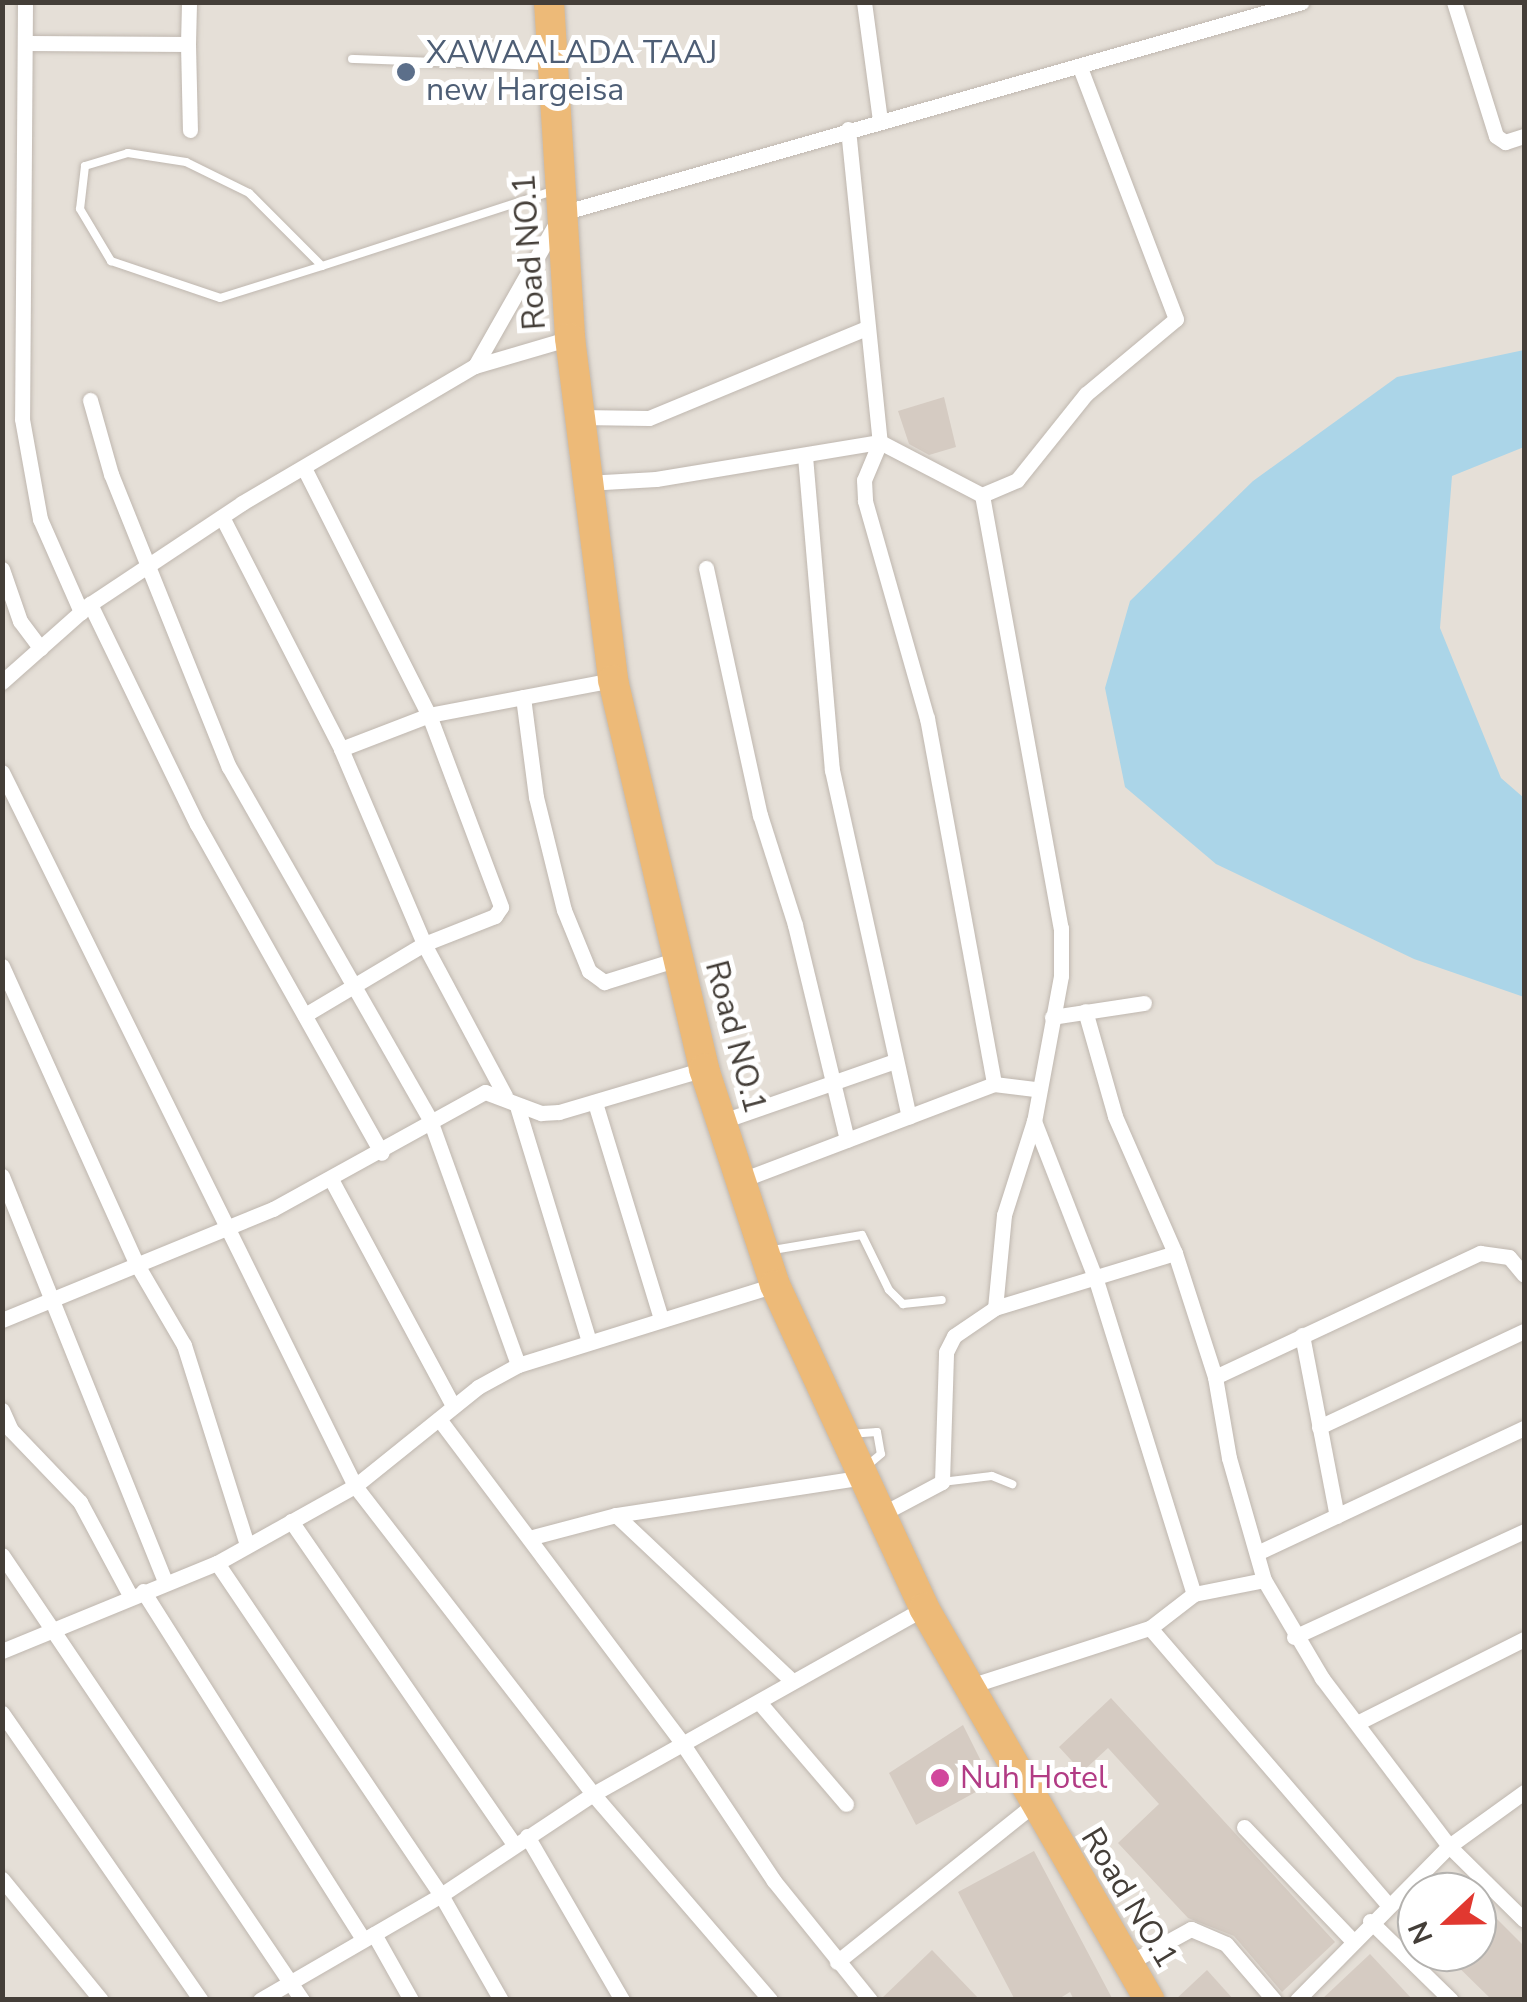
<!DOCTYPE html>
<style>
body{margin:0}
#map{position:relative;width:1527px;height:2002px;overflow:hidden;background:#f2eee8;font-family:"Nunito Sans",sans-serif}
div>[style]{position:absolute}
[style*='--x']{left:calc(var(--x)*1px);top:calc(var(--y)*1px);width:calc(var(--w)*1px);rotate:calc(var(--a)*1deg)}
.residential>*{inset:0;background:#e5dfd7}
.water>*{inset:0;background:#abd5e8}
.building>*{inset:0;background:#d5cbc2}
.roads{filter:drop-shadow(0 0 2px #bfb7af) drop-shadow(0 0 2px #bfb7af)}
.lane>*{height:8px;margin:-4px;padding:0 4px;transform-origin:4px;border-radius:4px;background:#fff}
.street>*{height:15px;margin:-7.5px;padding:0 7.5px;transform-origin:7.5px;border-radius:7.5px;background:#fff}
.highway>*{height:30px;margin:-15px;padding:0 15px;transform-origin:15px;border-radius:15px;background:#edba78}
.dots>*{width:28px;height:28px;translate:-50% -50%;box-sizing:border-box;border:5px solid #fff;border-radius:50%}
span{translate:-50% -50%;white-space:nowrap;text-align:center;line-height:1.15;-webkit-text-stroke:10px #fff;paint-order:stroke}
.service-label{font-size:32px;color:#4e5e75}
.left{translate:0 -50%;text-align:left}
.street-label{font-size:32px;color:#443e38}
.hotel-label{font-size:32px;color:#b23c85}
.frame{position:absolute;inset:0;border:5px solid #443e38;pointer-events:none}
.north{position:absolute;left:1397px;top:1872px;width:100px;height:100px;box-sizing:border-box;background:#fff;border:2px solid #b4b2af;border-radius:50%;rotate:248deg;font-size:28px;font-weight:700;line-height:40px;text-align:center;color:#443e38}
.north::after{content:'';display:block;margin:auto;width:35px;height:45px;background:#e13830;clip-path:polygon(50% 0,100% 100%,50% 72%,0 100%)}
</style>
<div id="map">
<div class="residential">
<div style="clip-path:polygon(evenodd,3px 3px,1524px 3px,1524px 1999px,3px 2000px,3px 3px,1417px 1892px,1477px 1892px,1477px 1952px,1417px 1952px,1417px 1892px)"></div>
</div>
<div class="water">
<div style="clip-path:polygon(1524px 350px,1524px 447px,1452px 476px,1440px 628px,1501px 778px,1524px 798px,1524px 997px,1414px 959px,1216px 864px,1125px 787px,1105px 688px,1130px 601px,1253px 481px,1397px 377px)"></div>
</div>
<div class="building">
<div style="clip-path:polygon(944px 397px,956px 447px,929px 455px,909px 444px,898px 411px)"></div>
<div style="clip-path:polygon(1111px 1698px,1335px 1942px,1282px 1992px,1234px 1936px,1188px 1918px,1118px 1843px,1159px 1804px,1108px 1748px,1082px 1772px,1059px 1747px)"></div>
<div style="clip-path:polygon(963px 1725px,992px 1783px,916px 1825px,889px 1773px)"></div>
<div style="clip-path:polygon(1034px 1851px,1113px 2000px,1074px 2000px,1070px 1992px,1057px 2000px,1015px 2000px,958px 1892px)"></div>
<div style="clip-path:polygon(1477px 1899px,1524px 1946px,1524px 2000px,1492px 2000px,1443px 1952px,1477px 1952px)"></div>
<div style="clip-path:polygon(932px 1950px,980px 2000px,881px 2000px,881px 1999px)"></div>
<div style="clip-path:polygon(1370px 1954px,1413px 2000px,1321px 2000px)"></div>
<div style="clip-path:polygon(1207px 1970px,1234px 2000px,1175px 2000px)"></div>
</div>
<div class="roads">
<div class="lane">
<div style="--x:352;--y:59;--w:192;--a:2.1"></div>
<div style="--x:322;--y:266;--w:103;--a:-135"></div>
<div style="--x:249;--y:193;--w:70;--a:-153.8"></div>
<div style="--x:186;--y:162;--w:59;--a:-171.2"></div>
<div style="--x:128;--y:153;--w:45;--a:163.2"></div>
<div style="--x:85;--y:166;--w:43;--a:96.6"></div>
<div style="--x:80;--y:209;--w:61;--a:59.2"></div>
<div style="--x:111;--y:261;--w:115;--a:18.7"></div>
<div style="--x:220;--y:298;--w:107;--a:-17.4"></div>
<div style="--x:322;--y:266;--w:243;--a:-18"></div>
<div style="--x:773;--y:1250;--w:90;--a:-9.6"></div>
<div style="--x:862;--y:1235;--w:61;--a:63.9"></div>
<div style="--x:889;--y:1290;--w:20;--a:45"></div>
<div style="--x:903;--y:1304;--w:39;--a:-6"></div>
<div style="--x:849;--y:1434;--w:28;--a:-4"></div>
<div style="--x:877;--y:1432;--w:22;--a:80"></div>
<div style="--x:881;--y:1454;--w:17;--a:140"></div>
<div style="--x:942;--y:1482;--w:50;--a:-6.8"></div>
<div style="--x:992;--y:1476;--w:22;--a:22"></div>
</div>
<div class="street">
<div style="--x:25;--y:2;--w:417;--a:90.4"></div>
<div style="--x:22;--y:419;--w:102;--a:79.8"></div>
<div style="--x:40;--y:519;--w:102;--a:66.2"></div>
<div style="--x:864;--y:2;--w:119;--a:82.3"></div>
<div style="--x:1454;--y:2;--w:140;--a:72.6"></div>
<div style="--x:1496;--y:136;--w:11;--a:34"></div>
<div style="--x:1505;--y:142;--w:20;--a:-18"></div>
<div style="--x:28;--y:43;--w:160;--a:0.4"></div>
<div style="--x:188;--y:44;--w:42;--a:-88.6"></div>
<div style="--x:188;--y:44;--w:86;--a:88.7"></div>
<div style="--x:848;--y:129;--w:315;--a:84.2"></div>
<div style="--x:880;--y:442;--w:41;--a:112.8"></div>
<div style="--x:864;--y:480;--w:21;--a:87"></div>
<div style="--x:865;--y:501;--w:226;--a:74.1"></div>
<div style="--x:927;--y:718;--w:372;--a:79.6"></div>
<div style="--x:475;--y:366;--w:176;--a:-60.4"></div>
<div style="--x:562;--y:213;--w:769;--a:-15.91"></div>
<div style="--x:90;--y:400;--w:77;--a:74.2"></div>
<div style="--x:111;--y:474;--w:316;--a:68.1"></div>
<div style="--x:229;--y:767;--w:406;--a:60.3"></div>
<div style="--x:430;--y:1120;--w:260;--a:70.2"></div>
<div style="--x:579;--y:417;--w:70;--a:0.8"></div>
<div style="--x:649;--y:418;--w:235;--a:-22.5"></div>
<div style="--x:805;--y:456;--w:315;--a:85.1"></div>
<div style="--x:832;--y:770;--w:355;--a:77.5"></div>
<div style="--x:304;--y:468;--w:277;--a:63.2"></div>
<div style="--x:429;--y:715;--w:205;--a:69.4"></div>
<div style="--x:501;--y:907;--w:11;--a:124"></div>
<div style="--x:495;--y:916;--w:76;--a:158.5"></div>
<div style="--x:424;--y:944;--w:139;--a:149.2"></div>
<div style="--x:586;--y:483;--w:70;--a:-3.3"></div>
<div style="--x:656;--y:479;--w:227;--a:-9.4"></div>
<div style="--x:880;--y:442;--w:115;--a:27.5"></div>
<div style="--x:982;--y:495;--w:38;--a:-23"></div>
<div style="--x:1017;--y:480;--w:110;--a:-51.3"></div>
<div style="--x:1086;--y:394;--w:117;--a:-39.8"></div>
<div style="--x:1176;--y:319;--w:269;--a:-110.9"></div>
<div style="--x:982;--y:495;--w:440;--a:79.7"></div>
<div style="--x:1061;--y:928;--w:48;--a:90"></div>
<div style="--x:1061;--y:976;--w:147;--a:100.5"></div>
<div style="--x:1034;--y:1121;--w:99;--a:107.7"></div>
<div style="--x:1004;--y:1215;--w:93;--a:95.5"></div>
<div style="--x:222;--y:517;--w:261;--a:62.8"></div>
<div style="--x:341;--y:749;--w:212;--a:66.9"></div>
<div style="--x:424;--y:944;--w:172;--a:61.9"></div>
<div style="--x:706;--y:568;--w:253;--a:77.7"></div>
<div style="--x:760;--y:815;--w:115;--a:72.3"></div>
<div style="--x:795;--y:925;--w:221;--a:76.4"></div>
<div style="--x:2;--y:569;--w:55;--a:70.9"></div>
<div style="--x:20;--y:621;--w:34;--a:53"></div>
<div style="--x:90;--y:604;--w:245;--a:64.1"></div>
<div style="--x:197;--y:824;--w:377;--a:60.7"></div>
<div style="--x:2;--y:682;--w:118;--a:-41.6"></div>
<div style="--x:90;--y:604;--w:182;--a:-33.6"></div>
<div style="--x:242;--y:503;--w:270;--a:-30.5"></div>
<div style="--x:475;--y:366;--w:99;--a:-16.4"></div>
<div style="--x:523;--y:697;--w:101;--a:82.6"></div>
<div style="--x:536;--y:797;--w:116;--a:76.1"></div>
<div style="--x:564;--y:910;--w:66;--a:67.7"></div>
<div style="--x:589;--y:971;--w:19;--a:36"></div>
<div style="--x:604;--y:982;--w:77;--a:-17.3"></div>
<div style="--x:341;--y:749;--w:94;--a:-21.1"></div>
<div style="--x:429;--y:715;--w:187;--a:-10.8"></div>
<div style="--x:2;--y:772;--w:796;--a:63.69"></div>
<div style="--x:355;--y:1486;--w:389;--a:52.3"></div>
<div style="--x:593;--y:1794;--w:272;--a:49.3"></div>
<div style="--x:2;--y:966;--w:326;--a:65.7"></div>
<div style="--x:136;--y:1263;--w:95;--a:59.7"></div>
<div style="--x:184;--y:1345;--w:210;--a:72.5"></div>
<div style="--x:1052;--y:1017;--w:93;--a:-8.7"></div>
<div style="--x:517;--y:1106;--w:246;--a:73"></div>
<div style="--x:596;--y:1106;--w:223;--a:73"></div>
<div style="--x:1034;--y:1121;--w:171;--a:68.7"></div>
<div style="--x:1096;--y:1280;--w:329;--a:72.7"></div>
<div style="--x:720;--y:1122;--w:185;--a:-19.2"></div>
<div style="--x:2;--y:1176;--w:439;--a:68.1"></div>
<div style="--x:332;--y:1181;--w:255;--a:61.7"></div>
<div style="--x:739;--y:1181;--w:273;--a:-20.8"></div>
<div style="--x:994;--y:1084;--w:41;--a:7"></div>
<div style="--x:1175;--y:1253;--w:130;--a:72.1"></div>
<div style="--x:2;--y:1320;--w:293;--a:-22.3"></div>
<div style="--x:273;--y:1209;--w:242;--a:-28.9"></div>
<div style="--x:485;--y:1092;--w:60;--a:20.6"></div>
<div style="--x:541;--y:1113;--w:18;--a:-3"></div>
<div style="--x:559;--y:1112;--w:151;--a:-16.5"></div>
<div style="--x:1302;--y:1335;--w:184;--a:79.1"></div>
<div style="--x:2;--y:1410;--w:22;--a:66"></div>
<div style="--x:11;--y:1430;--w:100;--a:46.2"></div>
<div style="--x:80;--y:1502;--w:108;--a:61.8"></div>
<div style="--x:439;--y:1419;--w:405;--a:53.1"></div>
<div style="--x:682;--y:1743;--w:166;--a:56.3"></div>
<div style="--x:774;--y:1881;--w:153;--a:51.1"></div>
<div style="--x:1319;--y:1427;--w:226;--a:-25.1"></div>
<div style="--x:616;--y:1515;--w:242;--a:43.3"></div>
<div style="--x:880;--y:1515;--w:70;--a:-28"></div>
<div style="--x:942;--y:1482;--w:130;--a:-88.2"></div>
<div style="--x:946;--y:1352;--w:18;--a:-63"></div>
<div style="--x:954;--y:1336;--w:50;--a:-34.3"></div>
<div style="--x:995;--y:1308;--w:188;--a:-17"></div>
<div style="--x:1175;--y:1253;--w:150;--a:-113.7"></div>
<div style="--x:1115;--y:1116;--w:109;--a:-105.9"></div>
<div style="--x:291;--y:1521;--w:393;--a:55.4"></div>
<div style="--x:529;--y:1538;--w:90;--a:-14.8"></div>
<div style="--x:616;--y:1515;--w:250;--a:-8.7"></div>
<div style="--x:1257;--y:1553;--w:295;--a:-25.1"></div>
<div style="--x:2;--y:1555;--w:537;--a:56.01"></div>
<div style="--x:217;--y:1563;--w:400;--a:56"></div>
<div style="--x:441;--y:1895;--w:121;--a:60.3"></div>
<div style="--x:143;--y:1591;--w:412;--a:57.7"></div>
<div style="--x:1150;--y:1628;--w:365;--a:49.3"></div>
<div style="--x:1294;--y:1637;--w:253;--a:-24.7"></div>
<div style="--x:2;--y:1651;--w:232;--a:-22.3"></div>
<div style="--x:217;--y:1563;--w:158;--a:-29.2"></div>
<div style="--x:355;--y:1486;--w:158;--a:-38.8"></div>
<div style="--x:478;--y:1387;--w:46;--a:-28.8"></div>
<div style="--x:518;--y:1365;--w:269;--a:-17.3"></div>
<div style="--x:967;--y:1687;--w:192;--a:-17.9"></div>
<div style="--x:1150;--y:1628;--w:56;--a:-37.7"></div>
<div style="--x:1194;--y:1594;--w:71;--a:-11.3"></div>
<div style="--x:759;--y:1702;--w:134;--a:49.5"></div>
<div style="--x:2;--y:1713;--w:349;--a:55.3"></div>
<div style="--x:1357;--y:1723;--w:187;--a:-26.7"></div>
<div style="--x:1524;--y:1792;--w:92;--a:144.2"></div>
<div style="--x:1449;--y:1846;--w:105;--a:44.6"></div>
<div style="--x:1244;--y:1827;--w:156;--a:46.3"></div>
<div style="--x:527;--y:1836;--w:190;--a:59.9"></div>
<div style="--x:2;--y:1879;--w:156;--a:50.7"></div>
<div style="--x:1370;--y:1921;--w:113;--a:44.3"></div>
<div style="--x:374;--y:1934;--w:76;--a:60.7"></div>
<div style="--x:837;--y:1962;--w:251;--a:-38.7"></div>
<div style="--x:1127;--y:1964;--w:73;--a:-28.7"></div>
<div style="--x:1191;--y:1929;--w:38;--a:23"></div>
<div style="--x:1226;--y:1944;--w:74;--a:49.4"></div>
<div style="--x:260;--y:2000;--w:209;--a:-30.1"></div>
<div style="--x:441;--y:1895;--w:182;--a:-33.6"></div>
<div style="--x:593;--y:1794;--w:380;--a:-29.3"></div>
<div style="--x:1297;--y:2000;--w:216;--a:-45.4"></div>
<div style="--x:1449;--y:1846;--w:211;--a:-127.1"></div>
<div style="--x:1322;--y:1678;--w:114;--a:-120.6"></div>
<div style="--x:1264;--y:1580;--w:127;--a:-106"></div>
<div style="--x:1229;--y:1458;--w:82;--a:-99.8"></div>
<div style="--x:1215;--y:1377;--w:293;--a:-25.1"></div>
<div style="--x:1480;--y:1253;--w:29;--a:8"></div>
<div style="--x:1509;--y:1257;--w:23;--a:50"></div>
</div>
<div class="highway">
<div style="--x:549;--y:2;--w:337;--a:86.4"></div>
<div style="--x:570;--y:338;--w:345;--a:82.8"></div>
<div style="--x:613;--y:680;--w:400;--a:76.8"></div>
<div style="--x:704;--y:1069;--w:227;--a:71.8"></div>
<div style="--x:775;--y:1285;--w:356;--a:65.2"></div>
<div style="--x:924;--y:1608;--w:452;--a:60.1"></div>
</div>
</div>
<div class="dots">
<div style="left:406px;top:72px;background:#5c6f8a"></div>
<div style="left:940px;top:1778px;background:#d1479c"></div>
</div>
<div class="service-label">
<span class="left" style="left:426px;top:72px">XAWAALADA TAAJ<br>new Hargeisa</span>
</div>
<div class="street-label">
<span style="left:530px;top:252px;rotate:-94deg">Road NO.1</span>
<span style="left:735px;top:1037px;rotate:75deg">Road NO.1</span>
<span style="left:1129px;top:1898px;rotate:59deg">Road NO.1</span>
</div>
<div class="hotel-label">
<span class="left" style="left:960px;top:1778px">Nuh Hotel</span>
</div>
<div class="frame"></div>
<div class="north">N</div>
</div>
